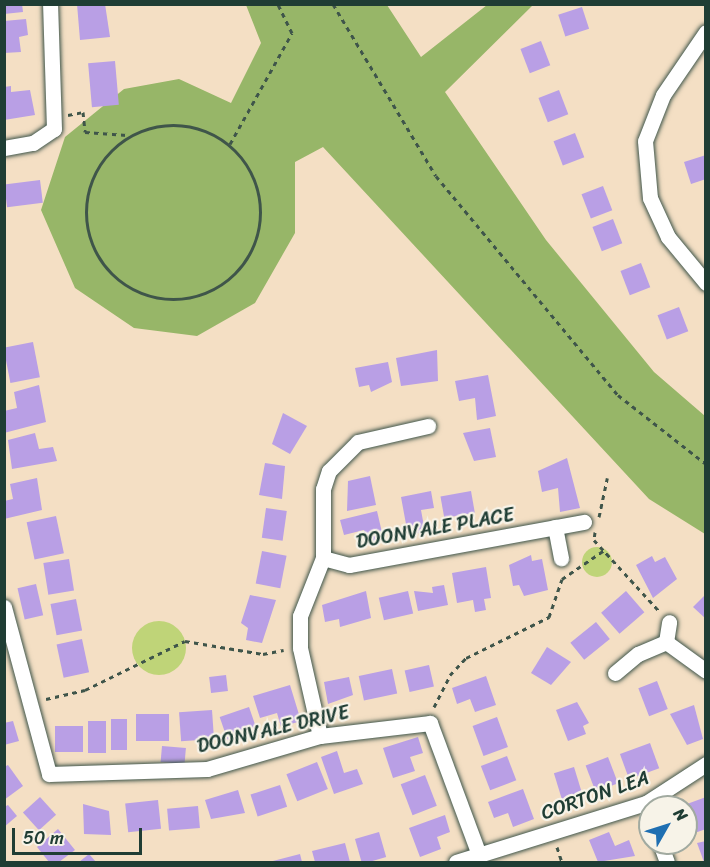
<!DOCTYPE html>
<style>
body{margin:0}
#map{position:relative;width:710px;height:867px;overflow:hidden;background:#f4dfc4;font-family:Sriracha,sans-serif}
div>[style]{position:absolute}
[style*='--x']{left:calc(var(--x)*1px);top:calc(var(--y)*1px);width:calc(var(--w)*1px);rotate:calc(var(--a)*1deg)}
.green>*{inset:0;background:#bfd478}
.round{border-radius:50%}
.forest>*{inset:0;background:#97b668}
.building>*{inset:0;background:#b99fe5;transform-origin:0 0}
.path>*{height:3px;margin-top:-1.5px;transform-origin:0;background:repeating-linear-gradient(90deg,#3f554a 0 4.5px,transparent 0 9px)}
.path>.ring{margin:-1.5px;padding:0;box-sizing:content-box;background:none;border:3px solid #3f554a;border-radius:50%}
.roads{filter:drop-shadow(0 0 2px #3f554a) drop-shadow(0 0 2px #3f554a)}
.street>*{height:15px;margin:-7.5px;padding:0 7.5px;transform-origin:7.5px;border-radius:7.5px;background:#fff}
span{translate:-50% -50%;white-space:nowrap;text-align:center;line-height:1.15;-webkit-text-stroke:4.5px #f7f3e8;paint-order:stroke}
.street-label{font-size:20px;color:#1f3d34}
.frame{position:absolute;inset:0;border:6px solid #1f3d34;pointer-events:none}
.north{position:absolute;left:638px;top:795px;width:60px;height:60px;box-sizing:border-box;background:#f7f3e8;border:2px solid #a1aaa0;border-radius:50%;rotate:51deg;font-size:16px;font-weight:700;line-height:24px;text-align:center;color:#1f3d34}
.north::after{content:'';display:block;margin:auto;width:21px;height:27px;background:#1f6fb2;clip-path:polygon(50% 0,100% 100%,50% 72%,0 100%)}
.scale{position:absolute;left:12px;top:828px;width:130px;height:27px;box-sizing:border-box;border:3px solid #1f3d34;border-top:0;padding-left:8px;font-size:18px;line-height:21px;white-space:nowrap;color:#1f3d34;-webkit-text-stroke:4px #f7f3e8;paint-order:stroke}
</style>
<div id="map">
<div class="green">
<div class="round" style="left:582px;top:547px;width:30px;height:30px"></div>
<div class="round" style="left:132px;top:621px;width:54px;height:54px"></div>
</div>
<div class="forest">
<div style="clip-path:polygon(246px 5px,387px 5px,421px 57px,487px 5px,533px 5px,445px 92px,546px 240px,654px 372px,705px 416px,705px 534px,649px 499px,323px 147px,295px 162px,295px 233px,255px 303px,197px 336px,134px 328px,75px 288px,41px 210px,65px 137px,124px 89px,179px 79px,231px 103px,261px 43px)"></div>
</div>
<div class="building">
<div style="clip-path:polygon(4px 4px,22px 4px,23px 12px,4px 14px)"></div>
<div style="clip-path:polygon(77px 4px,105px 4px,110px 37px,80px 40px)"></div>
<div style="left:582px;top:7px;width:23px;height:25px;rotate:72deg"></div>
<div style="clip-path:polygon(26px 19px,28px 35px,19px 37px,21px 52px,4px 53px,4px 21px)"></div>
<div style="left:541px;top:41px;width:26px;height:22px;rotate:69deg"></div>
<div style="left:115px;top:61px;width:44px;height:27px;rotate:85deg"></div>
<div style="clip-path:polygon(11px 86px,11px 92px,30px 90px,35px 115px,4px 120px,4px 87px)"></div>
<div style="left:559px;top:90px;width:26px;height:22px;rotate:69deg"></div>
<div style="left:575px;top:133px;width:26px;height:23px;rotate:69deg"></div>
<div style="clip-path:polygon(706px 155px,706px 179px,691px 184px,684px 162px)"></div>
<div style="left:40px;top:180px;width:23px;height:36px;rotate:83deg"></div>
<div style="left:603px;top:186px;width:26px;height:23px;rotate:69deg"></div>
<div style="left:613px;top:219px;width:26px;height:22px;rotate:69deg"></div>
<div style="left:641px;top:263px;width:26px;height:22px;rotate:69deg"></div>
<div style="left:679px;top:307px;width:26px;height:23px;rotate:69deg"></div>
<div style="left:33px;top:342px;width:36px;height:30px;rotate:79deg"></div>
<div style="clip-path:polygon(437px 350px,438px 381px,401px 386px,396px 358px)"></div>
<div style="clip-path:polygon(388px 362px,392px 382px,371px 392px,369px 385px,359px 387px,355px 368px)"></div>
<div style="clip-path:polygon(488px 375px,496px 416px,477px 420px,475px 398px,459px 401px,455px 381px)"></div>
<div style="clip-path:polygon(39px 385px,46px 422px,4px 433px,4px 411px,17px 408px,14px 392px)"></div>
<div style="clip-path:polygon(283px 413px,307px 426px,290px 454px,272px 444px)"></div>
<div style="clip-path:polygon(490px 428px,496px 457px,474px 461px,463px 433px)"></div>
<div style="clip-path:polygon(35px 433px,39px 449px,53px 447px,57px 461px,12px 469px,8px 440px)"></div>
<div style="clip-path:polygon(567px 458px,580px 508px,560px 512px,558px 488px,542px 492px,538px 471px)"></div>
<div style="clip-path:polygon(265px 463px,285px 466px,282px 499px,259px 495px)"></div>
<div style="clip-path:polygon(370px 476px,376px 505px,347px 511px,348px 481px)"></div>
<div style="clip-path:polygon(37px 478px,42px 510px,4px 519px,4px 501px,13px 499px,10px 484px)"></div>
<div style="clip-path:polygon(431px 491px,434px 508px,421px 510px,425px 532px,408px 535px,401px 497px)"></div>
<div style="left:471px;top:491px;width:22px;height:31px;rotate:80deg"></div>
<div style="left:266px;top:508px;width:21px;height:30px;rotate:8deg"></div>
<div style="clip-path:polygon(377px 511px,384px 541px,368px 545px,364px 530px,344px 535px,340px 520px)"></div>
<div style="left:56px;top:516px;width:38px;height:30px;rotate:78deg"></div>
<div style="left:262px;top:551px;width:25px;height:33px;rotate:11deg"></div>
<div style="clip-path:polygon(531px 555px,532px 561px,542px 559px,548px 590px,524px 596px,519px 585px,513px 586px,509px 565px)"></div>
<div style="clip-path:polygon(652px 556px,655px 562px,665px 557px,677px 579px,653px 598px,636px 565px)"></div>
<div style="left:69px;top:559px;width:32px;height:26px;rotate:81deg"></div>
<div style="clip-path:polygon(486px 567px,491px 598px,484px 599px,486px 610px,475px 612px,473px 600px,457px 603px,452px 573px)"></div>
<div style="left:36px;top:584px;width:32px;height:19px;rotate:77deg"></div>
<div style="clip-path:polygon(444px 585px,448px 605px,418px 611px,414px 591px,433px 593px,432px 587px)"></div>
<div style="clip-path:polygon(366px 591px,371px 618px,340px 627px,339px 619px,325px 622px,322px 605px)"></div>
<div style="left:408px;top:591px;width:23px;height:30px;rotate:77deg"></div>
<div style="left:626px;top:591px;width:28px;height:33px;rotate:49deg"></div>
<div style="clip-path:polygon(250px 595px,276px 600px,262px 643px,246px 640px,248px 628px,241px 623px)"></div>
<div style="clip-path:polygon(704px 596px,706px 598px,706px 619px,693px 607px)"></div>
<div style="left:76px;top:599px;width:32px;height:26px;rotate:79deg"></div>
<div style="left:596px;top:622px;width:22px;height:33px;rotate:51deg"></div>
<div style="left:82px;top:639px;width:34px;height:26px;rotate:78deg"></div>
<div style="clip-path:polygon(547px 647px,571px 662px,551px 685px,531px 673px)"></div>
<div style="left:429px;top:665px;width:22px;height:25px;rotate:77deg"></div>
<div style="left:392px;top:669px;width:25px;height:34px;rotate:78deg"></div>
<div style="left:226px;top:675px;width:16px;height:17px;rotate:83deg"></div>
<div style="clip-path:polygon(486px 676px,496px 705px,475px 712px,470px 699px,457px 704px,452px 688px)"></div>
<div style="clip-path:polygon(349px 677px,353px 695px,328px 704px,324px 682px)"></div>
<div style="left:657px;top:681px;width:30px;height:20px;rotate:69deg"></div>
<div style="clip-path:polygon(290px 685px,301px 721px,281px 727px,277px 713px,260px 718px,253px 696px)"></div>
<div style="clip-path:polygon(577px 702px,589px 723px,583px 726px,586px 734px,568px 741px,556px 710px)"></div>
<div style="clip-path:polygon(694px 705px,703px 739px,687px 745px,670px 714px)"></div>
<div style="left:249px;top:707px;width:24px;height:31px;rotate:71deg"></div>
<div style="left:212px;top:710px;width:29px;height:33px;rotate:86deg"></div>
<div style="left:136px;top:714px;width:33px;height:27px"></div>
<div style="left:497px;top:717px;width:32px;height:26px;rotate:70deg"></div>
<div style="left:111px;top:719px;width:16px;height:31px"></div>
<div style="clip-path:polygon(13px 721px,19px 741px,4px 745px,4px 723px)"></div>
<div style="left:88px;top:721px;width:18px;height:32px"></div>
<div style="left:55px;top:726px;width:28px;height:26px"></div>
<div style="clip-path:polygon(418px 737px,423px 753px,410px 757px,415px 771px,393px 778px,383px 748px)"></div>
<div style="left:650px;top:743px;width:27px;height:32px;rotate:70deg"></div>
<div style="left:162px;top:746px;width:24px;height:16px;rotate:5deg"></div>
<div style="clip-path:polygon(337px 751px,344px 773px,357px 769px,363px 784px,334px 794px,321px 757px)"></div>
<div style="left:507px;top:756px;width:26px;height:28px;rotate:69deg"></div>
<div style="left:608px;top:757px;width:28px;height:24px;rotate:69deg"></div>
<div style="left:317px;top:762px;width:29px;height:33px;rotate:68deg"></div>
<div style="clip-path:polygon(8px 765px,23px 786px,4px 800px,4px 767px)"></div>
<div style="left:574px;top:767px;width:27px;height:21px;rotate:73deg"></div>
<div style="left:425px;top:775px;width:33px;height:26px;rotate:69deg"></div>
<div style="left:280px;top:785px;width:23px;height:31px;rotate:72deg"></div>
<div style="clip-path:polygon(523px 789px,534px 819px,513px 827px,508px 813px,494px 818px,488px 802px)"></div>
<div style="clip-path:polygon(238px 790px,245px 813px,211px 819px,205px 800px)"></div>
<div style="left:40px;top:797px;width:24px;height:23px;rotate:48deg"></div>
<div style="clip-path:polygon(706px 797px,706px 829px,686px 836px,686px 817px,691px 815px,687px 804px)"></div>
<div style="left:158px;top:800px;width:29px;height:33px;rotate:84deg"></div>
<div style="clip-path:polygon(83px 804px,109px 811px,111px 835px,84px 834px)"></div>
<div style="clip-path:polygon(8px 805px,17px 816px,4px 827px,4px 807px)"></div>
<div style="left:198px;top:806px;width:22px;height:31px;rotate:85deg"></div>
<div style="clip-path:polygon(445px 815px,450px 832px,437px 837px,441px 849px,420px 857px,409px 828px)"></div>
<div style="clip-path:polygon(58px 829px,75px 850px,59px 862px,49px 862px,37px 847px)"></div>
<div style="left:379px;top:832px;width:26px;height:25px;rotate:74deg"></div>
<div style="clip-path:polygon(609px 832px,615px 846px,629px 840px,635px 856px,598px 862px,589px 840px)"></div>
<div style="clip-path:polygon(706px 841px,706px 862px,704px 862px,697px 843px)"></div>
<div style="clip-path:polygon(345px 843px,350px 862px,315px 862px,312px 851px)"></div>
<div style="clip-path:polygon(89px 854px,96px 862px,79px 862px)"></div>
<div style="clip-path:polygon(300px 854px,302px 862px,269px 862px)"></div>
</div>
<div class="path">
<div style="--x:333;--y:4;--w:200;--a:59.1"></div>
<div style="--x:436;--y:176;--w:285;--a:50.3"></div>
<div style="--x:618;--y:395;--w:112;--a:38.1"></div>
<div style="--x:68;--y:115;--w:15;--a:-11"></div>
<div style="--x:83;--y:112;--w:20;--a:84"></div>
<div style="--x:85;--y:132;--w:42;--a:4.1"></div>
<div class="ring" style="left:86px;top:125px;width:171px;height:171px"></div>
<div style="--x:230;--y:144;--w:127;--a:-60.8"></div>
<div style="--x:292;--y:33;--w:32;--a:-116"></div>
<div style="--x:599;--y:517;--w:40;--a:-78"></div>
<div style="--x:595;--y:532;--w:8;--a:97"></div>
<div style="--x:594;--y:540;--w:96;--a:47.5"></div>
<div style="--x:46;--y:699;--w:40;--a:-13"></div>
<div style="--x:85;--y:690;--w:111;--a:-26.1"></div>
<div style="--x:185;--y:641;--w:79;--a:9.5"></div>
<div style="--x:263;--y:654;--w:21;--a:-11"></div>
<div style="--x:434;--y:707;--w:36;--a:-63"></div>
<div style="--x:450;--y:675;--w:23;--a:-47"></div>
<div style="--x:466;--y:658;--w:93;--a:-26.3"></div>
<div style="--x:549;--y:617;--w:40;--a:-71.1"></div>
<div style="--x:562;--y:579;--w:50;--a:-34.3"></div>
<div style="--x:557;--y:847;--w:16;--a:72"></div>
</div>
<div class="roads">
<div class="street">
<div style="--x:706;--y:32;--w:76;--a:124.3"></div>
<div style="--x:663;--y:95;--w:49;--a:111.4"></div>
<div style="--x:645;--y:141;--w:57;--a:85"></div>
<div style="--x:650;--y:198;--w:43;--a:65.2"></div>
<div style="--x:668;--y:237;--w:60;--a:50.4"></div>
<div style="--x:4;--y:148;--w:29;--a:-10"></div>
<div style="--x:33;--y:143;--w:25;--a:-34"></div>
<div style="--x:54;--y:129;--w:125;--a:-91.8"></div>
<div style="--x:555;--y:527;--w:32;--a:79"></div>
<div style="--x:323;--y:558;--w:27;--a:15"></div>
<div style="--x:349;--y:565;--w:239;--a:-10.4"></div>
<div style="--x:4;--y:607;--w:173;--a:74.9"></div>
<div style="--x:49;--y:774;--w:158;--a:-1.8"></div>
<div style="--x:207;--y:769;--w:118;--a:-16.3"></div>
<div style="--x:320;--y:736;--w:111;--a:-6.7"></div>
<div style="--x:430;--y:723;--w:141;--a:69.6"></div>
<div style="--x:666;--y:642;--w:20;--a:-81"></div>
<div style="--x:615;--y:673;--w:30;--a:-40"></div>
<div style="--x:638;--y:654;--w:30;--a:-23"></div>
<div style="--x:666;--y:642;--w:49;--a:35.9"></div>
<div style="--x:320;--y:736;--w:90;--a:-102.8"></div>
<div style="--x:300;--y:648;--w:32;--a:-90"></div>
<div style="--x:300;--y:616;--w:62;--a:-68.4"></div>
<div style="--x:323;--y:558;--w:69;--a:-90"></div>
<div style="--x:323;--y:489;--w:19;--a:-72"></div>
<div style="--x:329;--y:471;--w:41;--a:-45"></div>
<div style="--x:358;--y:442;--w:72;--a:-12.9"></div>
<div style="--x:660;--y:843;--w:20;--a:70"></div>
<div style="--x:456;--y:862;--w:199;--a:-17.3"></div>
<div style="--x:646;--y:803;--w:72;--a:-33"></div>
</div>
</div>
<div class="street-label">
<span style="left:435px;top:528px;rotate:-10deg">DOONVALE PLACE</span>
<span style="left:273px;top:729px;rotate:-13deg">DOONVALE DRIVE</span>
<span style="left:595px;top:795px;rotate:-19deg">CORTON LEA</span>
</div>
<div class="frame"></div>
<div class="north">N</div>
<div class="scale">50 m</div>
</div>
